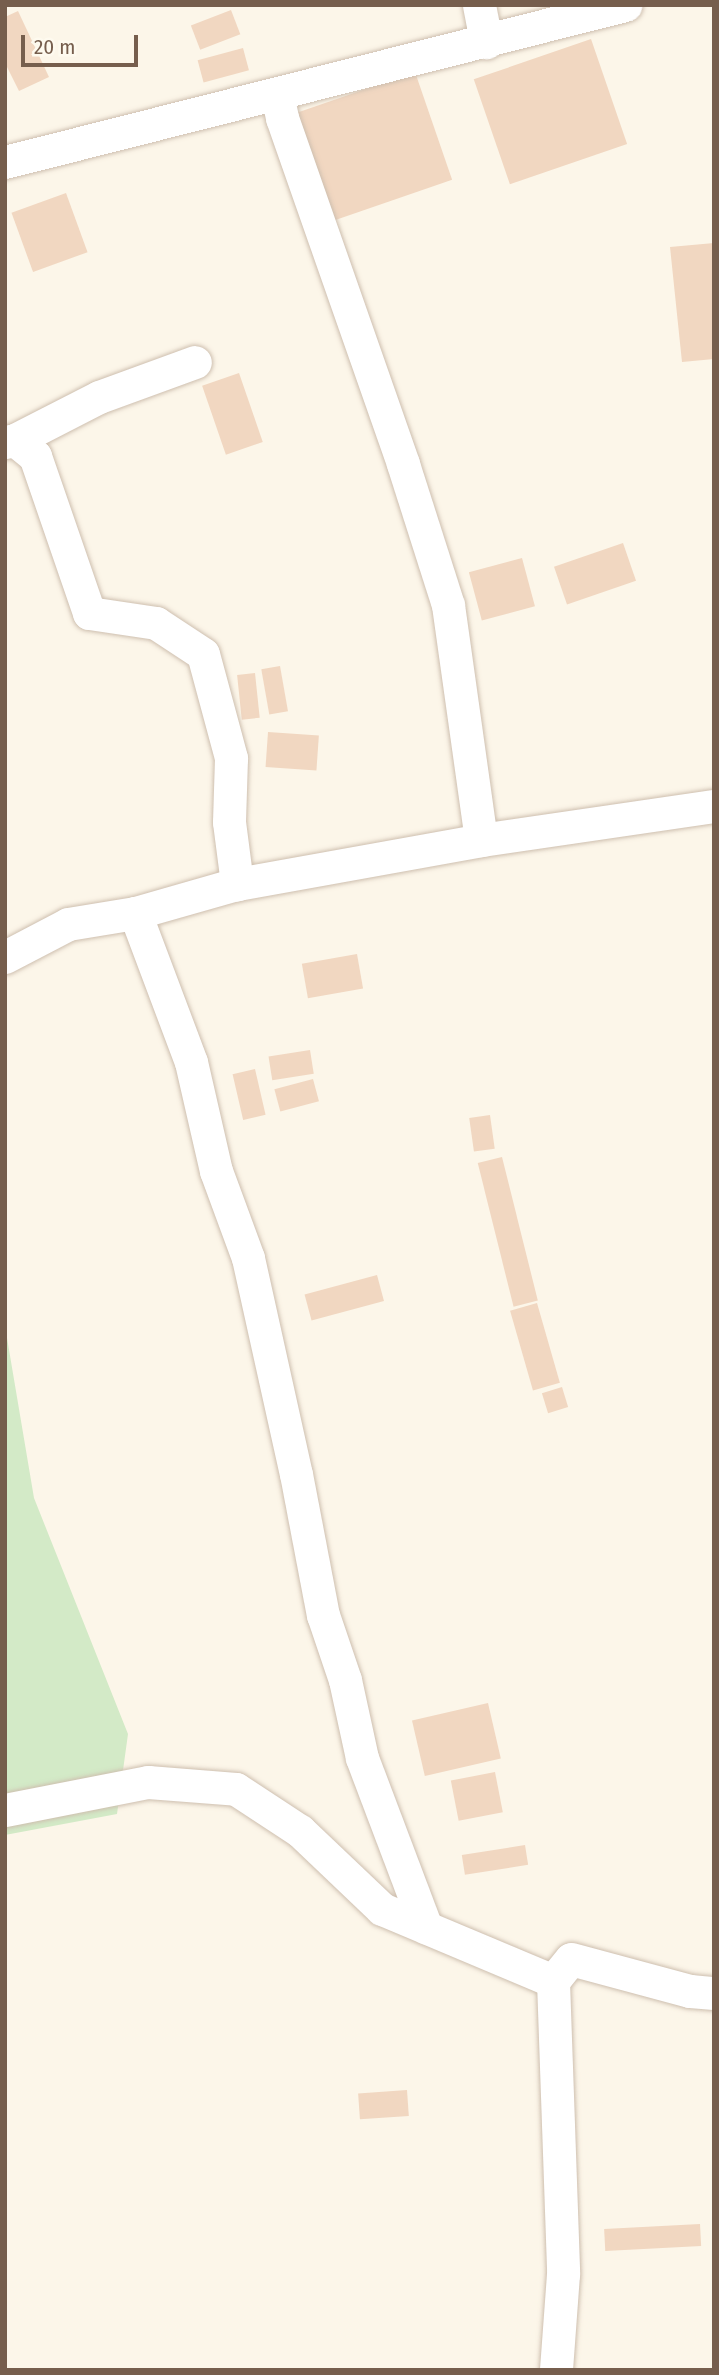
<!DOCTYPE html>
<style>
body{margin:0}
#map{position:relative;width:719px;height:2375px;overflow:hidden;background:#fcf6e9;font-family:"Fira Sans Condensed",sans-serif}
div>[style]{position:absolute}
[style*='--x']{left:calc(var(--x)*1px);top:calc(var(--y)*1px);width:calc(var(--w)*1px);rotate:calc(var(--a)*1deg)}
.green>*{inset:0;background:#d3eac7}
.building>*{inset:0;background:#f1d7c1;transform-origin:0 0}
.roads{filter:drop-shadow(0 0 2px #cebfaf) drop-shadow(0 0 2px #cebfaf)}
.minor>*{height:33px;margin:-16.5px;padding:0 16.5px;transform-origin:16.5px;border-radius:16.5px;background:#fff}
span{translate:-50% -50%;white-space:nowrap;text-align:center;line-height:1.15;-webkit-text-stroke:6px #fefaef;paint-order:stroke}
.frame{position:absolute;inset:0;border:7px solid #765e4d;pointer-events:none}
.scale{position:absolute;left:21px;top:35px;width:117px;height:32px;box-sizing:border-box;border:4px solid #765e4d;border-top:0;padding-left:9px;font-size:21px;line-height:24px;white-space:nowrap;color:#765e4d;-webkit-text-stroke:5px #fefaef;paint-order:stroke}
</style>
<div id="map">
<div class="green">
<div style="clip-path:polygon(5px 1326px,34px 1498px,128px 1734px,117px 1814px,5px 1835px)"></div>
</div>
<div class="building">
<div style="left:231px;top:10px;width:26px;height:43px;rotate:69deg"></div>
<div style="clip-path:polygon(18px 11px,49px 77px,19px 91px,5px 63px,5px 17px)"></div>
<div style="left:591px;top:39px;width:111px;height:124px;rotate:71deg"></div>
<div style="left:243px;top:48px;width:23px;height:47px;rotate:75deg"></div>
<div style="left:415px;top:72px;width:114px;height:128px;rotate:71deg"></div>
<div style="left:66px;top:193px;width:63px;height:58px;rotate:70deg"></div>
<div style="clip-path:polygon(714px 243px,714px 359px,682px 362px,670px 247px)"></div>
<div style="left:239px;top:373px;width:73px;height:39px;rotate:71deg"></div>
<div style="left:623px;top:543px;width:40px;height:73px;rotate:71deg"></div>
<div style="left:522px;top:558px;width:50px;height:55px;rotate:75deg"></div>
<div style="left:280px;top:666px;width:46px;height:19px;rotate:80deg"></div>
<div style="left:255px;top:673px;width:45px;height:18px;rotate:84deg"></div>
<div style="left:268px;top:732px;width:51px;height:35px;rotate:4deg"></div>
<div style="left:357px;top:954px;width:35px;height:56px;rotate:80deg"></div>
<div style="left:310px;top:1050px;width:24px;height:42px;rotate:81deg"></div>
<div style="left:255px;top:1069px;width:47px;height:23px;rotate:77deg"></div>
<div style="left:313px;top:1079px;width:23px;height:40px;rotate:75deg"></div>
<div style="left:490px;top:1115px;width:34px;height:21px;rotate:82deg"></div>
<div style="left:502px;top:1157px;width:148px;height:25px;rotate:76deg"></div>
<div style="left:377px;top:1275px;width:27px;height:75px;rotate:75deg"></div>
<div style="left:537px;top:1303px;width:83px;height:28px;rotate:74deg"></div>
<div style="left:562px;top:1387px;width:21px;height:21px;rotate:73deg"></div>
<div style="left:488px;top:1703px;width:57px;height:78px;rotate:77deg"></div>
<div style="left:495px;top:1772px;width:41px;height:45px;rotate:79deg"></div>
<div style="left:525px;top:1845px;width:20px;height:64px;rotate:81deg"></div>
<div style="left:407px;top:2090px;width:26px;height:49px;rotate:86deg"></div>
<div style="left:700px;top:2224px;width:22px;height:96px;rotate:87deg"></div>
</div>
<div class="roads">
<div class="minor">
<div style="--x:479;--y:5;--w:38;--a:79"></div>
<div style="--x:277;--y:94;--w:25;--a:78"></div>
<div style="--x:282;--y:118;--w:367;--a:70.7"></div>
<div style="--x:403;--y:464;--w:148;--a:72.3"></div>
<div style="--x:448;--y:605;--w:237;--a:82"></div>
<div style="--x:5;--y:162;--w:640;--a:-14.21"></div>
<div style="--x:15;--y:440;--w:94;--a:-27.1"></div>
<div style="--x:99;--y:397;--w:102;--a:-20"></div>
<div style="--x:5;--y:442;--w:10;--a:-11"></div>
<div style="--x:15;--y:440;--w:26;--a:39"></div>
<div style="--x:35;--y:456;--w:166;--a:71"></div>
<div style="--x:89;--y:613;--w:68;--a:8.5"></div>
<div style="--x:156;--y:623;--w:56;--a:33.4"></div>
<div style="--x:203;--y:654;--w:108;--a:74.9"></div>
<div style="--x:231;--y:758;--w:64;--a:91.8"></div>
<div style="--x:229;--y:822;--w:63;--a:82.6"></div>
<div style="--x:135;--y:913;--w:159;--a:69.4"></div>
<div style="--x:191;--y:1062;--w:112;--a:77.1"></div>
<div style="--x:216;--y:1171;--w:93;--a:69.8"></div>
<div style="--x:248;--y:1258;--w:221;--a:77.5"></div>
<div style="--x:296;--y:1474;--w:144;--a:79.2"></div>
<div style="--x:323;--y:1615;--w:69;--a:71.3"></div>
<div style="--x:345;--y:1680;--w:80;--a:77.7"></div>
<div style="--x:362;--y:1758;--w:181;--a:69.3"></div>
<div style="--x:5;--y:957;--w:71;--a:-27.6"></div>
<div style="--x:68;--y:924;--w:68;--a:-9.3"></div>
<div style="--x:135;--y:913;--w:106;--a:-15.9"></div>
<div style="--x:237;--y:884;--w:248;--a:-10.2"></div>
<div style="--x:481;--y:840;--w:235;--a:-8.3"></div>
<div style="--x:5;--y:1810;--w:146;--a:-11.1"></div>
<div style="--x:148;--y:1782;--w:88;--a:4.5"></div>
<div style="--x:236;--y:1789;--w:77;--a:33.3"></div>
<div style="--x:300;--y:1831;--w:113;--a:43.6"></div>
<div style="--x:382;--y:1909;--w:186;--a:22.8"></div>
<div style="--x:553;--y:1981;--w:293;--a:88"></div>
<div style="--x:563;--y:2274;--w:96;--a:94.2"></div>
<div style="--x:553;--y:1981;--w:28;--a:-51"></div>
<div style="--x:571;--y:1959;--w:123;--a:15.1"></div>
<div style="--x:690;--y:1991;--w:24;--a:5"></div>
</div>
</div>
<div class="frame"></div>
<div class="scale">20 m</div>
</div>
